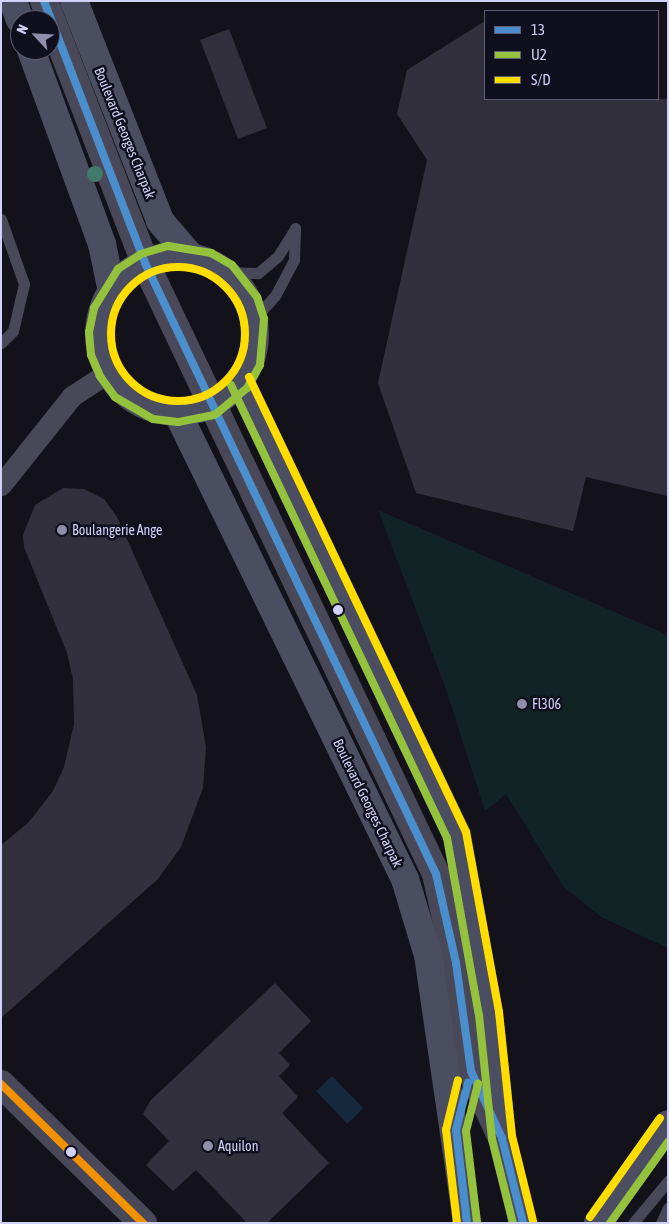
<!DOCTYPE html>
<style>
body{margin:0}
#map{position:relative;width:669px;height:1224px;overflow:hidden;background:#13121a;font-family:"Asap Condensed",sans-serif}
div>[style]{position:absolute}
[style*='--x']{left:calc(var(--x)*1px);top:calc(var(--y)*1px);width:calc(var(--w)*1px);rotate:calc(var(--a)*1deg)}
.green>*{inset:0;background:#122323}
.water>*{inset:0;background:#15283d;transform-origin:0 0}
.building>*{inset:0;background:#31303c;transform-origin:0 0}
.service>*{height:11px;margin:-5.5px;padding:0 5.5px;transform-origin:5.5px;border-radius:5.5px;background:#484859}
.minor>*{height:21px;margin:-10.5px;padding:0 10.5px;transform-origin:10.5px;border-radius:10.5px;background:#484859}
.tertiary>*{height:28px;margin:-14px;padding:0 14px;transform-origin:14px;border-radius:14px;background:#484859}
.secondary>*{height:28px;margin:-14px;padding:0 14px;transform-origin:14px;border-radius:14px;background:#4b4d60}
.secondary>.ring{margin:-14px;padding:0;box-sizing:content-box;background:none;border:28px solid #4b4d60;border-radius:50%}
.bus-1>*{height:8px;margin:-4px;padding:0 4px;transform-origin:4px;border-radius:4px;background:#4a8ecd}
.bus-2>*{height:8px;margin:-4px;padding:0 4px;transform-origin:4px;border-radius:4px;background:#94c23d}
.bus-3>*{height:8px;margin:-4px;padding:0 4px;transform-origin:4px;border-radius:4px;background:#fd0}
.bus-3>.ring{margin:-4px;padding:0;box-sizing:content-box;background:none;border:8px solid #fd0;border-radius:50%}
.bus-4>*{height:8px;margin:-4px;padding:0 4px;transform-origin:4px;border-radius:4px;background:#f39200}
.trees>*{width:16px;height:16px;margin:-8px;border-radius:50%;background:#417a6a}
.dots>*{width:14px;height:14px;translate:-50% -50%;box-sizing:border-box;border:2px solid #100f1d;border-radius:50%}
span{translate:-50% -50%;white-space:nowrap;text-align:center;line-height:1.15;-webkit-text-stroke:5px #100f1d;paint-order:stroke}
.street-label{font-size:14px;color:#d2d1f9}
.poi-label{font-size:14px;color:#d2d1f9}
.left{translate:0 -50%;text-align:left}
.frame{position:absolute;inset:0;border:2px solid #d2d1f9;pointer-events:none}
.legend{position:absolute;left:484px;top:10px;width:175px;height:90px;box-sizing:border-box;background:#100f1d;border:1px solid #5e5d75;margin:0;padding:6px 9px;list-style:none;font-size:15px;color:#d2d1f9}
.legend li{display:flex;align-items:center;gap:10px;height:25px}
.legend b{width:25px;border:1px solid #5e5d75}
.north{position:absolute;left:10px;top:10px;width:50px;height:50px;box-sizing:border-box;background:#100f1d;border:1px solid #5e5d75;border-radius:50%;rotate:295deg;font-size:14px;font-weight:700;line-height:20px;text-align:center;color:#d2d1f9}
.north::after{content:'';display:block;margin:auto;width:18px;height:22px;background:#8f8eab;clip-path:polygon(50% 0,100% 100%,50% 72%,0 100%)}
</style>
<div id="map">
<div class="green">
<div style="clip-path:polygon(378px 510px,668px 635px,668px 948px,601px 917px,563px 886px,506px 794px,485px 811px,446px 689px)"></div>
</div>
<div class="water">
<div style="left:332px;top:1076px;width:45px;height:22px;rotate:46deg"></div>
</div>
<div class="building">
<div style="clip-path:polygon(485px 21px,485px 99px,668px 99px,668px 496px,586px 477px,573px 531px,416px 493px,378px 383px,427px 160px,397px 114px,407px 70px)"></div>
<div style="left:229px;top:29px;width:106px;height:31px;rotate:69deg"></div>
<div style="clip-path:polygon(63px 488px,84px 489px,104px 499px,117px 517px,197px 695px,206px 747px,203px 788px,181px 847px,158px 879px,1px 1018px,1px 845px,28px 823px,53px 791px,64px 767px,74px 724px,73px 679px,67px 653px,24px 547px,23px 535px,35px 505px)"></div>
<div style="clip-path:polygon(275px 983px,311px 1021px,279px 1053px,290px 1065px,279px 1076px,298px 1097px,282px 1113px,329px 1163px,267px 1223px,247px 1223px,196px 1170px,173px 1191px,146px 1165px,169px 1141px,143px 1114px,150px 1101px)"></div>
</div>
<div class="service">
<div style="--x:1;--y:219;--w:69;--a:70.5"></div>
<div style="--x:24;--y:284;--w:48;--a:103.2"></div>
<div style="--x:13;--y:331;--w:17;--a:135"></div>
<div style="--x:225;--y:272;--w:33;--a:2"></div>
<div style="--x:258;--y:273;--w:26;--a:-40"></div>
<div style="--x:278;--y:256;--w:32;--a:-58"></div>
<div style="--x:254;--y:319;--w:31;--a:-48"></div>
<div style="--x:275;--y:296;--w:41;--a:-62.2"></div>
<div style="--x:294;--y:260;--w:32;--a:-88"></div>
<div style="--x:633;--y:1223;--w:55;--a:-50.2"></div>
<div style="--x:661;--y:1223;--w:17;--a:-65"></div>
</div>
<div class="minor">
<div style="--x:1;--y:485;--w:114;--a:-51.4"></div>
<div style="--x:72;--y:396;--w:44;--a:-33"></div>
</div>
<div class="tertiary">
<div style="--x:44;--y:1;--w:281;--a:68.9"></div>
<div style="--x:145;--y:263;--w:677;--a:64.53"></div>
<div style="--x:436;--y:874;--w:91;--a:77.3"></div>
<div style="--x:456;--y:963;--w:109;--a:82.1"></div>
<div style="--x:471;--y:1071;--w:69;--a:65.3"></div>
<div style="--x:1;--y:1084;--w:199;--a:44.4"></div>
</div>
<div class="secondary">
<div style="--x:13;--y:1;--w:20;--a:70"></div>
<div style="--x:74;--y:1;--w:236;--a:68.6"></div>
<div style="--x:160;--y:221;--w:48;--a:49.3"></div>
<div style="--x:31;--y:50;--w:207;--a:69.9"></div>
<div style="--x:102;--y:244;--w:49;--a:78.2"></div>
<div class="ring" style="left:99px;top:256px;width:128px;height:128px"></div>
<div style="--x:240;--y:381;--w:503;--a:64.45"></div>
<div style="--x:457;--y:835;--w:182;--a:79.9"></div>
<div style="--x:489;--y:1014;--w:125;--a:84"></div>
<div style="--x:502;--y:1138;--w:88;--a:76.1"></div>
<div style="--x:177;--y:412;--w:520;--a:63.98"></div>
<div style="--x:405;--y:879;--w:79;--a:73.2"></div>
<div style="--x:428;--y:955;--w:271;--a:81.7"></div>
<div style="--x:598;--y:1223;--w:121;--a:-54.7"></div>
</div>
<div class="bus-1">
<div style="--x:44;--y:1;--w:281;--a:68.9"></div>
<div style="--x:145;--y:263;--w:677;--a:64.53"></div>
<div style="--x:436;--y:874;--w:91;--a:77.3"></div>
<div style="--x:456;--y:963;--w:109;--a:82.1"></div>
<div style="--x:471;--y:1071;--w:74;--a:65.2"></div>
<div style="--x:502;--y:1138;--w:88;--a:76.1"></div>
<div style="--x:467;--y:1223;--w:94;--a:-96.7"></div>
<div style="--x:456;--y:1130;--w:49;--a:-75.7"></div>
</div>
<div class="bus-2">
<div style="--x:231;--y:385;--w:502;--a:64.51"></div>
<div style="--x:447;--y:838;--w:180;--a:79.8"></div>
<div style="--x:479;--y:1015;--w:125;--a:84"></div>
<div style="--x:492;--y:1139;--w:87;--a:76"></div>
<div style="--x:214;--y:415;--w:37;--a:169"></div>
<div style="--x:178;--y:422;--w:25;--a:-173"></div>
<div style="--x:153;--y:419;--w:44;--a:-149.9"></div>
<div style="--x:115;--y:397;--w:26;--a:-126"></div>
<div style="--x:100;--y:376;--w:23;--a:-113"></div>
<div style="--x:91;--y:355;--w:23;--a:-95"></div>
<div style="--x:89;--y:332;--w:25;--a:-78"></div>
<div style="--x:94;--y:308;--w:46;--a:-58.4"></div>
<div style="--x:118;--y:269;--w:27;--a:-33"></div>
<div style="--x:141;--y:254;--w:28;--a:-17"></div>
<div style="--x:168;--y:246;--w:44;--a:9.2"></div>
<div style="--x:211;--y:253;--w:24;--a:30"></div>
<div style="--x:232;--y:265;--w:41;--a:52"></div>
<div style="--x:257;--y:297;--w:23;--a:72"></div>
<div style="--x:264;--y:319;--w:46;--a:95"></div>
<div style="--x:260;--y:365;--w:26;--a:119"></div>
<div style="--x:247;--y:388;--w:40;--a:140"></div>
<div style="--x:477;--y:1222;--w:92;--a:-96.9"></div>
<div style="--x:466;--y:1131;--w:49;--a:-75.7"></div>
<div style="--x:610;--y:1223;--w:100;--a:-54.4"></div>
</div>
<div class="bus-3">
<div class="ring" style="left:111px;top:267px;width:126px;height:126px"></div>
<div style="--x:249;--y:377;--w:504;--a:64.5"></div>
<div style="--x:466;--y:832;--w:183;--a:79.6"></div>
<div style="--x:499;--y:1012;--w:125;--a:84"></div>
<div style="--x:512;--y:1136;--w:88;--a:76.1"></div>
<div style="--x:590;--y:1217;--w:121;--a:-54.7"></div>
<div style="--x:457;--y:1223;--w:94;--a:-96.7"></div>
<div style="--x:446;--y:1130;--w:51;--a:-76.5"></div>
</div>
<div class="bus-4">
<div style="--x:1;--y:1084;--w:199;--a:44.4"></div>
</div>
<div class="trees">
<div style="left:95px;top:174px"></div>
</div>
<div class="dots">
<div style="left:62px;top:530px;background:#8f8eab"></div>
<div style="left:338px;top:610px;background:#d2d1f9"></div>
<div style="left:522px;top:704px;background:#8f8eab"></div>
<div style="left:208px;top:1146px;background:#8f8eab"></div>
<div style="left:71px;top:1152px;background:#d2d1f9"></div>
</div>
<div class="street-label">
<span style="left:125px;top:133px;rotate:68deg">Boulevard Georges Charpak</span>
<span style="left:368px;top:803px;rotate:64deg">Boulevard Georges Charpak</span>
</div>
<div class="poi-label">
<span class="left" style="left:72px;top:530px">Boulangerie Ange</span>
<span class="left" style="left:532px;top:704px">Fl306</span>
<span class="left" style="left:218px;top:1146px">Aquilon</span>
</div>
<div class="frame"></div>
<ul class="legend">
<li><b style="height:6px;background:#4a8ecd"></b>13</li>
<li><b style="height:6px;background:#94c23d"></b>U2</li>
<li><b style="height:6px;background:#fd0"></b>S/D</li>
</ul>
<div class="north">N</div>
</div>
